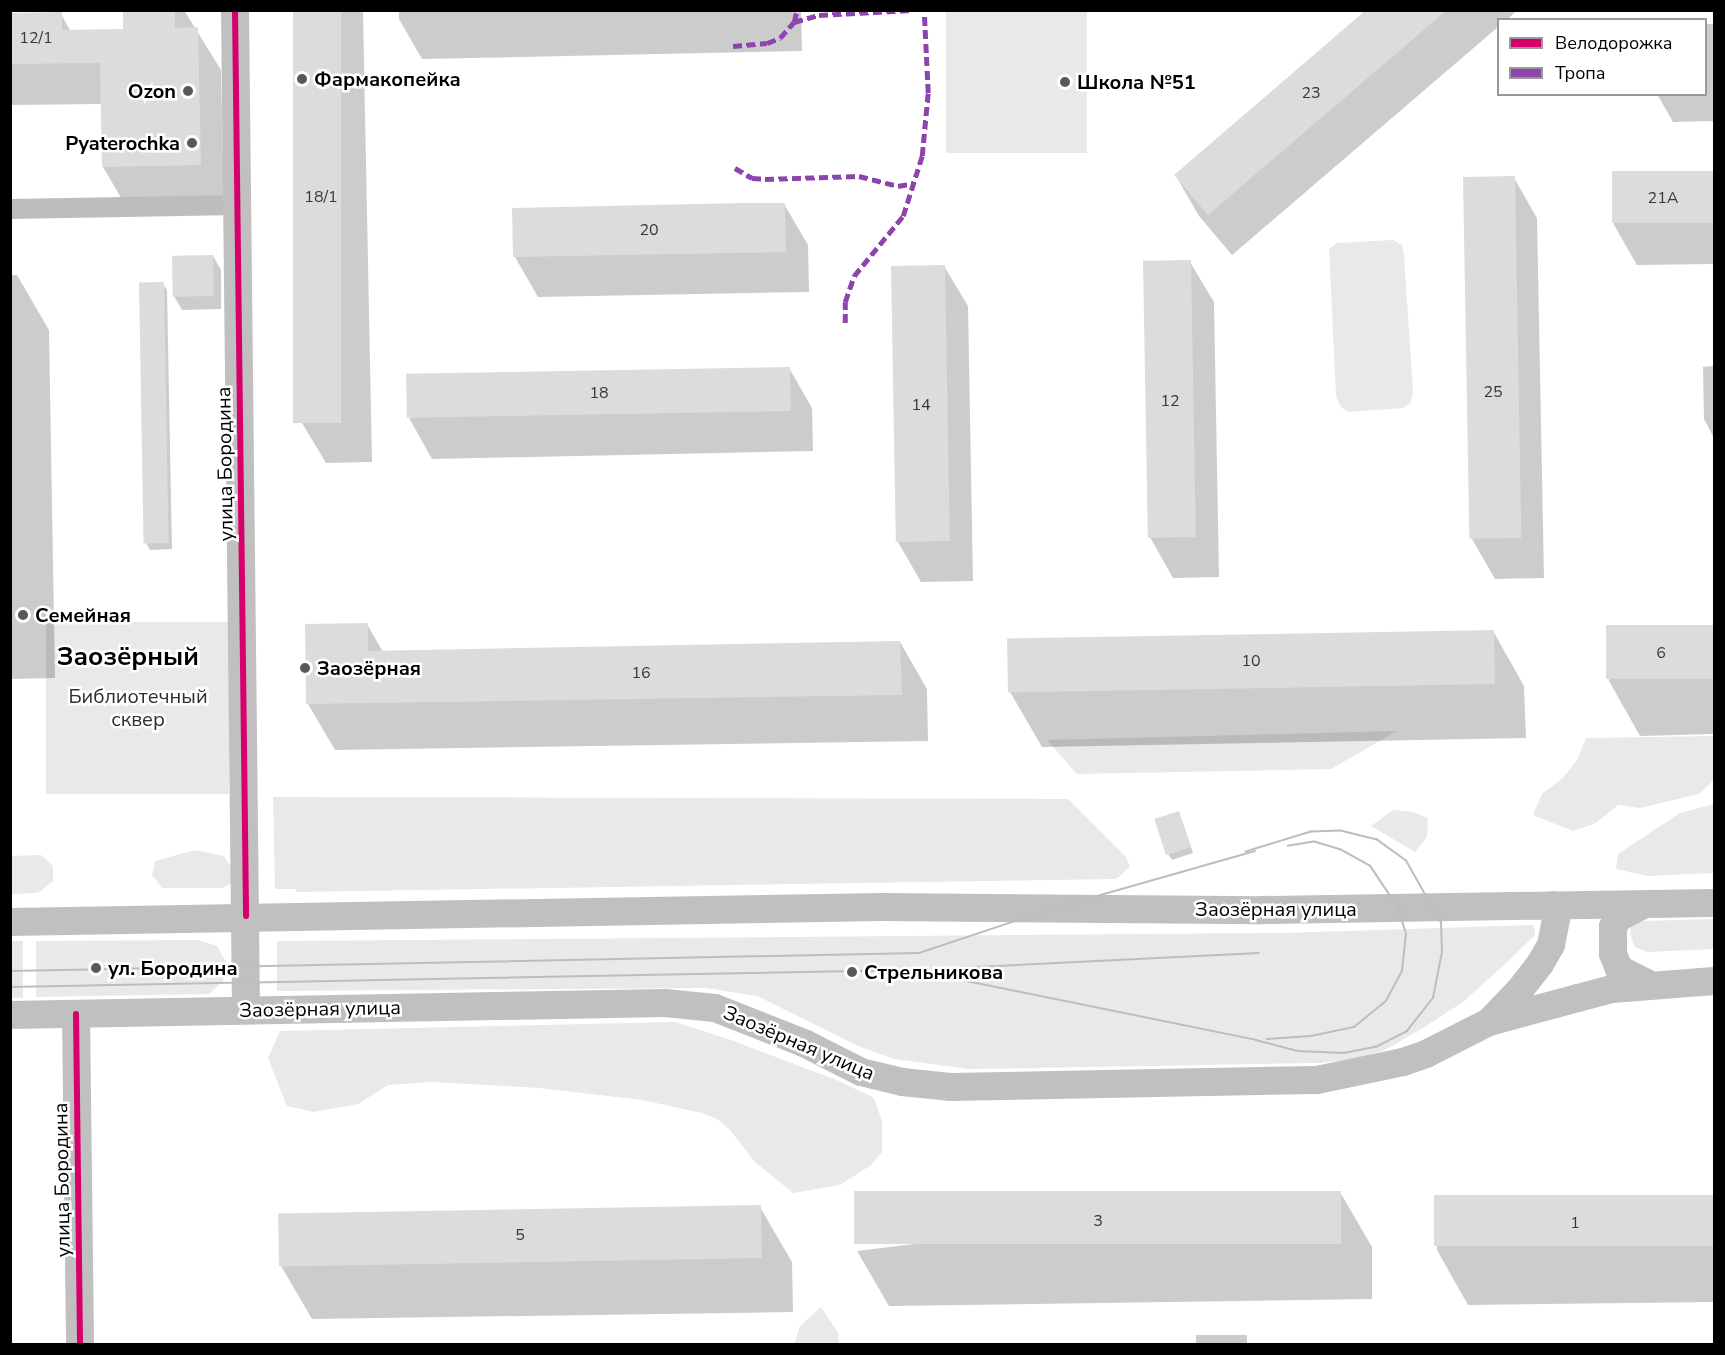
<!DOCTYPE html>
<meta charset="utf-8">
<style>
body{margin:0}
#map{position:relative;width:1725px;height:1355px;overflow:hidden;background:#fff;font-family:"Nunito Sans",sans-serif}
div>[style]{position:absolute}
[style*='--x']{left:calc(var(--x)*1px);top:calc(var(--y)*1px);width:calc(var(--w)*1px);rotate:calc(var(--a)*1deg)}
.green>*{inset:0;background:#e9e9e9;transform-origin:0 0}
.shadow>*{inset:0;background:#0003;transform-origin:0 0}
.building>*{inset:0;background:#dcdcdc;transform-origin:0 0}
.street>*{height:20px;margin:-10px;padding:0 10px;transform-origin:10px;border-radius:10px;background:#bdbdbd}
.secondary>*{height:28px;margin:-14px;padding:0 14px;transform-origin:14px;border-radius:14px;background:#c0c0c0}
.tram>*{height:1.5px;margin:-0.75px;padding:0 0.75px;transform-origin:0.75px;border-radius:0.75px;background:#bdbdbd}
.quiet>*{height:4.5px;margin-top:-2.25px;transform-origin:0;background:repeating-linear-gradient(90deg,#8e44ad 0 9px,transparent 0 13.5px)}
.cycleway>*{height:6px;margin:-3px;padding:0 3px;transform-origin:3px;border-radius:3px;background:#d6006c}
.dots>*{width:16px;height:16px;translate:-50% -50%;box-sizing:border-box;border:3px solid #fff;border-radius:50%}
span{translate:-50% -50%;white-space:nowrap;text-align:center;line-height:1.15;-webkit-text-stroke:5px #fff;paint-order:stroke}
.number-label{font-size:16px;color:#373737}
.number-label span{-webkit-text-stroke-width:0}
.poi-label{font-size:20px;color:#000;font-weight:700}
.left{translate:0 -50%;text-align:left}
.right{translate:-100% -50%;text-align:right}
.street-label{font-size:20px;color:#000}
.park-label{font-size:20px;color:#2e2e2e}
.district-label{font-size:26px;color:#000;font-weight:700}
.frame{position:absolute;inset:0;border:12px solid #000;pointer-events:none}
.legend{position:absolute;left:1497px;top:18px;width:210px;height:78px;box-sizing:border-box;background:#fff;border:2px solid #999;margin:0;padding:8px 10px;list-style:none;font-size:18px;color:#000}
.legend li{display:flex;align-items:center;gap:12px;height:30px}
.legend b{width:30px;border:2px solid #999}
</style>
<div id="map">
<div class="green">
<div style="left:946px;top:11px;width:141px;height:142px"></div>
<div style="clip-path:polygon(1393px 240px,1402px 245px,1404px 255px,1413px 391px,1411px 403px,1403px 408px,1348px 412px,1340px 406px,1336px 395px,1329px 249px,1337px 243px)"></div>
<div style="left:229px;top:622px;width:172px;height:183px;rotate:90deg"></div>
<div style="clip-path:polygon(1397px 731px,1331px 769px,1077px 774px,1047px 740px)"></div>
<div style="clip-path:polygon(1714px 736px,1714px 780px,1699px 794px,1640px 808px,1618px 805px,1596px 823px,1573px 831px,1533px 815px,1542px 794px,1563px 778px,1577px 760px,1586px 738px)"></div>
<div style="clip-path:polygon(273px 797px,1068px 799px,1126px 857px,1130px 867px,1116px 879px,297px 892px,295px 889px,275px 889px)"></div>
<div style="clip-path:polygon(1714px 804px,1714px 873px,1648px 876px,1616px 869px,1618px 854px,1680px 813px)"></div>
<div style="clip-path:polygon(1393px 810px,1413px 812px,1428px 818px,1427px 837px,1415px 852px,1371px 826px)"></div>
<div style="clip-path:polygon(195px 850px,224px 856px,235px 874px,234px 882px,223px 888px,162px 888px,152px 875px,155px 861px)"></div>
<div style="clip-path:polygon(41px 855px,53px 866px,53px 881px,38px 893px,11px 894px,11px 856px)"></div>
<div style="clip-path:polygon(1714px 919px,1714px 949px,1647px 952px,1635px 947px,1630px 934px,1631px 926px,1641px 921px)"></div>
<div style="clip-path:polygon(1534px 925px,1535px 935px,1504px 965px,1463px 1002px,1423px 1028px,1383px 1051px,1354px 1059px,1319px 1063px,969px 1069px,894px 1059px,858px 1046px,757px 996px,706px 988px,277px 991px,277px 941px,1283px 933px)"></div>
<div style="clip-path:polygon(198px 940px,217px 946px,226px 962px,223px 981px,209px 994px,36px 997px,36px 941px)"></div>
<div style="left:10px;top:941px;width:13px;height:57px"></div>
<div style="clip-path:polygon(675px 1022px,731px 1040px,839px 1081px,874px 1098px,882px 1121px,882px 1152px,871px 1165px,840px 1185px,793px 1193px,755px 1162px,730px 1130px,717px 1119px,702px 1113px,642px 1100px,540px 1088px,431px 1082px,388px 1085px,358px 1104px,314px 1112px,287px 1106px,268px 1058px,280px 1031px)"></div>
<div style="clip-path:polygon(821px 1307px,838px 1333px,839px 1344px,794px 1344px,800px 1326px)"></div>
</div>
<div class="shadow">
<div style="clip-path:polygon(124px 10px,184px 10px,221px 70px,224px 206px,127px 208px,103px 167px,102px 104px,10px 105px,10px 14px,61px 14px,71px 32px,125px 30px)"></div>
<div style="clip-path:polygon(294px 10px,361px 10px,363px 13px,372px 462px,326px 463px,302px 423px)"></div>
<div style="clip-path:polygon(399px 10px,801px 10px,802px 51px,422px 59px,399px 19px)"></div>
<div style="clip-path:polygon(1368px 10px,1517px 10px,1507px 20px,1498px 20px,1498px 27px,1232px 255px,1199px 216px,1176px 176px)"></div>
<div style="clip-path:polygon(1706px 24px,1714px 24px,1714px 121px,1673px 122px,1657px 94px,1706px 94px)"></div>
<div style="clip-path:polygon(1714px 173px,1714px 264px,1637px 265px,1614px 225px,1613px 175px)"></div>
<div style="clip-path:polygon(1514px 178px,1537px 218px,1544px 578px,1495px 579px,1472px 539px)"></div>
<div style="clip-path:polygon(784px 204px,808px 245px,809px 292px,538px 297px,515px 257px)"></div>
<div style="clip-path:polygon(213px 256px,221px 270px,221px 309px,182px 310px,174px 296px)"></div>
<div style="clip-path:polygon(1190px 262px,1214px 302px,1219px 577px,1173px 578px,1150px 537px)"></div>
<div style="clip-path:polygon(944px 266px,968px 306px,973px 581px,921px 582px,898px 542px)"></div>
<div style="clip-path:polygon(10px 275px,17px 275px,49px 330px,55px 678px,10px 679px)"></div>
<div style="clip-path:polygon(163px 284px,167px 290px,172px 549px,150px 550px,146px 543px)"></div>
<div style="clip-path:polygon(1714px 366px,1714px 438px,1704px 419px,1703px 367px)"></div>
<div style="clip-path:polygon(789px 368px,812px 408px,813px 451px,432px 459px,409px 418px)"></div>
<div style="clip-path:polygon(367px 624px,383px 652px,900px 642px,927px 689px,928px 741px,335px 750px,308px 704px)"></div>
<div style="clip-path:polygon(1714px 627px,1714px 734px,1640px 736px,1609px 681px,1608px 629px)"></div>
<div style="clip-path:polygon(1493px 631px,1524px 686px,1526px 738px,1042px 747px,1010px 692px)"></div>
<div style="clip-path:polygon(1182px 820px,1193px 853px,1172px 860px,1168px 854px)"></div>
<div style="clip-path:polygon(1340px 1192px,1372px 1247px,1372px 1299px,889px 1306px,857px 1251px)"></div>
<div style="clip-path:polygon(1714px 1197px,1714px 1302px,1468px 1305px,1437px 1250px,1436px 1201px)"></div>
<div style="clip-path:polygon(760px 1207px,792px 1262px,793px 1312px,312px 1319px,280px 1264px)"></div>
<div style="left:1196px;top:1335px;width:51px;height:9px"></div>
</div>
<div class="building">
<div style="clip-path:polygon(123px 10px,175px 10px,175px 28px,198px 27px,201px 165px,102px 167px,100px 63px,10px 64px,10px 13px,62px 12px,62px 30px,123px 29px)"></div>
<div style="left:293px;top:10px;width:48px;height:413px"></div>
<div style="clip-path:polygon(1366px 10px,1447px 10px,1208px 215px,1174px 175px)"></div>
<div style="left:1714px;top:171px;width:52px;height:102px;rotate:90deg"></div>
<div style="left:1515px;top:176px;width:362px;height:52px;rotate:89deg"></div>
<div style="clip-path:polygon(745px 203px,785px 203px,786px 252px,513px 257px,512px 208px)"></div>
<div style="left:213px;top:255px;width:41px;height:41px;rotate:89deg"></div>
<div style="left:1191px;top:260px;width:277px;height:48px;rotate:89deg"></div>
<div style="left:945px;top:265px;width:276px;height:54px;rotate:89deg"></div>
<div style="left:164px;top:282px;width:261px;height:25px;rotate:89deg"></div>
<div style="left:790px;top:367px;width:44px;height:384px;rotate:89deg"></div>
<div style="clip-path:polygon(368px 623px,368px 651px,900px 641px,902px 695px,306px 704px,305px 624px)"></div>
<div style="left:1714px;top:625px;width:54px;height:108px;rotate:90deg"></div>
<div style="left:1494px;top:630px;width:54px;height:487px;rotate:89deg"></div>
<div style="left:1179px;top:811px;width:38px;height:26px;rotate:72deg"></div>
<div style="left:1341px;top:1191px;width:53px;height:487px;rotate:90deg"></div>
<div style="left:1714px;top:1195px;width:51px;height:280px;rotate:90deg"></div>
<div style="left:761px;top:1205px;width:53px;height:483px;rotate:89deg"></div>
</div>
<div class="street">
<div style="--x:10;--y:209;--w:228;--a:-1"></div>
</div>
<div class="secondary">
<div style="--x:235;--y:10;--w:1000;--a:89.37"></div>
<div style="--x:1645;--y:904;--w:29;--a:153"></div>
<div style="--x:1619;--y:917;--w:12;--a:121"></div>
<div style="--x:1613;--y:927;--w:27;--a:90"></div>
<div style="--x:1613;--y:954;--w:16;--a:68"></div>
<div style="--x:1619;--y:969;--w:36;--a:27"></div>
<div style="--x:10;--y:922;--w:872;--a:-0.99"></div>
<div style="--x:882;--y:907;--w:381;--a:0.5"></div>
<div style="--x:1263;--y:910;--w:451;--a:-0.9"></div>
<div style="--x:76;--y:1014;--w:330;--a:89.3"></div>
<div style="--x:10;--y:1015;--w:655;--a:-1.05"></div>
<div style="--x:665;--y:1003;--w:50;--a:5.7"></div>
<div style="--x:715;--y:1008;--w:96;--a:21.5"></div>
<div style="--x:804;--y:1043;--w:64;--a:27"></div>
<div style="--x:861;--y:1072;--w:42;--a:13.7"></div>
<div style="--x:902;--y:1082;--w:48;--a:5.9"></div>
<div style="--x:950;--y:1087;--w:367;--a:-1.1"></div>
<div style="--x:1317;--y:1080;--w:88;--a:-11.8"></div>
<div style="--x:1403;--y:1062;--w:24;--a:-19"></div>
<div style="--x:1426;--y:1054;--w:71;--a:-26.9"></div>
<div style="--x:1489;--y:1022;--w:92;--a:-15.1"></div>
<div style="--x:1578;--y:998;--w:35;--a:-15"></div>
<div style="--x:1612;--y:989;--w:102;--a:-4.5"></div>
<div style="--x:1490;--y:1021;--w:42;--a:-46"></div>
<div style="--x:1519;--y:991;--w:34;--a:-52"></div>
<div style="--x:1540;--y:964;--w:22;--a:-60"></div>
<div style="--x:1551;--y:945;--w:26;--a:-79"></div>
<div style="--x:1556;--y:919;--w:14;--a:-102"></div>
</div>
<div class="tram">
<div style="--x:934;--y:969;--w:325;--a:-2.8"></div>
<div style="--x:10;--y:971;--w:909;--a:-1.13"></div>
<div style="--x:919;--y:953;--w:136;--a:-18.4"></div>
<div style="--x:1048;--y:910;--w:215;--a:-15.9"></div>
<div style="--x:10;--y:987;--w:903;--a:-1.08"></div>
<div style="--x:913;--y:970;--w:350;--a:11.5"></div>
<div style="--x:1256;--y:1040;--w:43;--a:14.7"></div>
<div style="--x:1298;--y:1051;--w:46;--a:2.5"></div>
<div style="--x:1344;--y:1053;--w:33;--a:-11"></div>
<div style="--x:1376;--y:1047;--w:35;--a:-27"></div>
<div style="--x:1407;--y:1031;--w:42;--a:-51.8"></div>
<div style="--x:1433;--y:998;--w:47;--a:-78.9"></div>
<div style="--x:1442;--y:952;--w:29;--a:-92"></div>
<div style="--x:1441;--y:923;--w:71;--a:-119.4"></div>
<div style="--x:1406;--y:861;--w:36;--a:-144"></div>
<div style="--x:1377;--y:840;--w:37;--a:-166"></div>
<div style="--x:1341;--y:831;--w:30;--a:178"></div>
<div style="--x:1311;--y:832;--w:68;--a:162.9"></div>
<div style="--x:1267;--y:1039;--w:44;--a:-3.9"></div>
<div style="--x:1311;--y:1036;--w:44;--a:-11.8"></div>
<div style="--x:1354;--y:1027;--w:41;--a:-39.1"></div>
<div style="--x:1386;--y:1001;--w:34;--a:-62"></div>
<div style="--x:1402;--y:971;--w:37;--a:-84"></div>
<div style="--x:1406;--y:934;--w:27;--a:-107"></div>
<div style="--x:1398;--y:908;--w:50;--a:-123.7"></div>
<div style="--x:1370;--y:866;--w:33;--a:-151"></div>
<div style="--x:1341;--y:850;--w:28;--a:-163"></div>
<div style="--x:1314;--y:842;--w:26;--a:171"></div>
</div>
<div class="quiet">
<div style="--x:794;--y:22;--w:26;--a:-16"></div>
<div style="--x:819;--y:15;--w:93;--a:-3.1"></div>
<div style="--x:733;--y:46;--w:34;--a:-5"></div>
<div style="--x:767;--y:43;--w:14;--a:-21"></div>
<div style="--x:780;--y:38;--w:21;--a:-49"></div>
<div style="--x:794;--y:22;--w:12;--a:-76"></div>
<div style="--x:735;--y:168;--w:20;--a:30"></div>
<div style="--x:752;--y:178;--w:13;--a:4"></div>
<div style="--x:765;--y:179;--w:94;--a:-1.8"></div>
<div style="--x:859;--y:176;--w:40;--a:14.4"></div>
<div style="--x:898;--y:186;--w:16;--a:-11"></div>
<div style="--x:845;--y:323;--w:21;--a:-90"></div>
<div style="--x:845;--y:302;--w:28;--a:-71"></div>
<div style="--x:854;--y:276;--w:77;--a:-50.8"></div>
<div style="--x:903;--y:216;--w:63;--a:-72.4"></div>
<div style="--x:922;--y:156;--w:63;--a:-84.6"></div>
<div style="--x:928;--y:93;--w:83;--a:-92.8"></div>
</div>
<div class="cycleway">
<div style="--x:235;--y:10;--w:906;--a:89.3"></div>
<div style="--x:76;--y:1014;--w:330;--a:89.3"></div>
</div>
<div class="dots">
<div style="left:302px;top:79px;background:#595959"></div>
<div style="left:1065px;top:82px;background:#595959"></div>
<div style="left:188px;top:91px;background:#595959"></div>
<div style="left:192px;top:143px;background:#595959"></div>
<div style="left:23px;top:615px;background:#595959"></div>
<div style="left:305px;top:668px;background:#595959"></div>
<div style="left:96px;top:968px;background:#595959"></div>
<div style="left:852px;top:972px;background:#595959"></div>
</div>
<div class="number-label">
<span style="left:36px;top:38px">12/1</span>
<span style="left:1311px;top:93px">23</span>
<span style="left:321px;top:197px">18/1</span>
<span style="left:1663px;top:198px">21А</span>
<span style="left:649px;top:230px">20</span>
<span style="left:1493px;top:392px">25</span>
<span style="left:599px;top:393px">18</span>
<span style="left:1170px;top:401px">12</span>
<span style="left:921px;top:405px">14</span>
<span style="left:1661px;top:653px">6</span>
<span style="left:1251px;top:661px">10</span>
<span style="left:641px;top:673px">16</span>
<span style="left:1098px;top:1221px">3</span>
<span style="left:1575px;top:1223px">1</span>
<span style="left:520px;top:1235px">5</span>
</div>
<div class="poi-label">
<span class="left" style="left:314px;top:79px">Фармакопейка</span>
<span class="left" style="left:1077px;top:82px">Школа №51</span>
<span class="right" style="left:176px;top:91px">Ozon</span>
<span class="right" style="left:180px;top:143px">Pyaterochka</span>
<span class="left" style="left:35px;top:615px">Семейная</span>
<span class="left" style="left:317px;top:668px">Заозёрная</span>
<span class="left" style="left:108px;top:968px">ул. Бородина</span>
<span class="left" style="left:864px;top:972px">Стрельникова</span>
</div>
<div class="street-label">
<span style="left:225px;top:464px;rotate:-91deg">улица Бородина</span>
<span style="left:1276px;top:909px">Заозёрная улица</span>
<span style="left:320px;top:1009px;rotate:-1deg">Заозёрная улица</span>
<span style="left:799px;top:1043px;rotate:23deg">Заозёрная улица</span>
<span style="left:62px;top:1180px;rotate:-91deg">улица Бородина</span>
</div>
<div class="park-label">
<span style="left:138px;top:708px">Библиотечный<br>сквер</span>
</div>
<div class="district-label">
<span style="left:128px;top:657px">Заозёрный</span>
</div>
<div class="frame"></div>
<ul class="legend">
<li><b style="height:8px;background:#d6006c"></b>Велодорожка</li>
<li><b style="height:8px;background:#8e44ad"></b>Тропа</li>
</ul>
</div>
